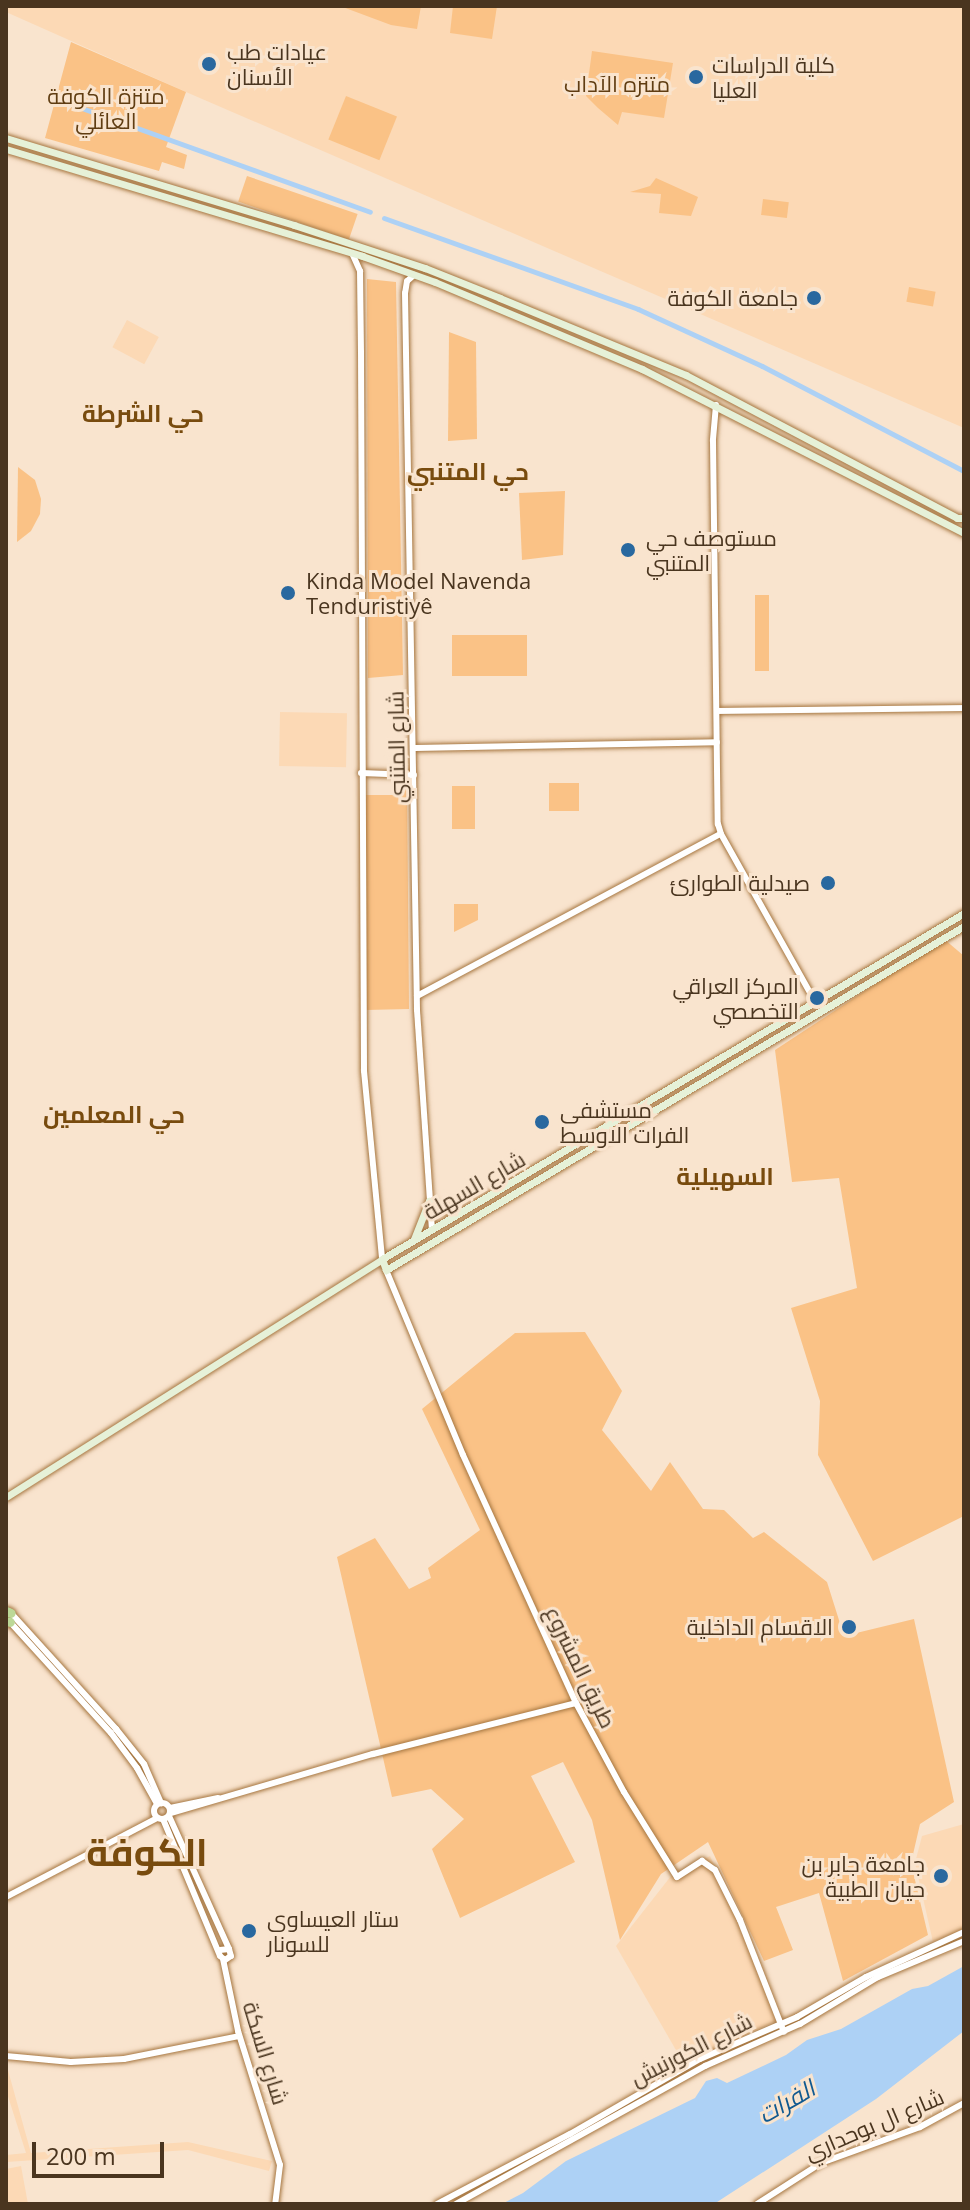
<!DOCTYPE html>
<meta charset="utf-8">
<style>
body{margin:0}
#map{position:relative;width:970px;height:2210px;overflow:hidden;background:#f9e4ce;font-family:"Open Sans",Cairo,sans-serif}
div>[style]{position:absolute}
[style*='--x']{left:calc(var(--x)*1px);top:calc(var(--y)*1px);width:calc(var(--w)*1px);rotate:calc(var(--a)*1deg)}
.built>*{inset:0;background:#fcd9b5;transform-origin:0 0}
.green>*{inset:0;background:#fac286;transform-origin:0 0}
.water>*{inset:0;background:#add1f5}
.canal>*{height:5px;margin:-2.5px;padding:0 2.5px;transform-origin:2.5px;border-radius:2.5px;background:#add1f5}
.roads{filter:drop-shadow(0 0 2px #a67640) drop-shadow(0 0 2px #a67640)}
.tertiary>*{height:6px;margin:-3px;padding:0 3px;transform-origin:3px;border-radius:3px;background:#fff}
.tertiary>.ring{margin:-3px;padding:0;box-sizing:content-box;background:none;border:6px solid #fff;border-radius:50%}
.secondary>*{height:7px;margin:-3.5px;padding:0 3.5px;transform-origin:3.5px;border-radius:3.5px;background:#e6f1d8}
.trunk>*{height:9px;margin:-4.5px;padding:0 4.5px;transform-origin:4.5px;border-radius:4.5px;background:#bcd897}
.dots>*{width:22px;height:22px;translate:-50% -50%;box-sizing:border-box;border:4px solid #f9e4ce;border-radius:50%}
span{translate:-50% -50%;white-space:nowrap;text-align:center;line-height:1.15;-webkit-text-stroke:6px #f9e4ce;paint-order:stroke}
.poi-label{font-size:22px;color:#4a351f}
.left{translate:0 -50%;text-align:left}
.right{translate:-100% -50%;text-align:right}
.park-label{font-size:22px;color:#603d12}
.street-label{font-size:22px;color:#4a351f}
.neighbourhood-label{font-size:24px;color:#784b0e;font-weight:700}
.water-label{font-size:24px;color:#105990;font-style:italic}
.town-label{font-size:38px;color:#784b0e;font-weight:700}
.frame{position:absolute;inset:0;border:8px solid #4a351f;pointer-events:none}
.scale{position:absolute;left:32px;top:2142px;width:132px;height:36px;box-sizing:border-box;border:4px solid #4a351f;border-top:0;padding-left:10px;font-size:24px;line-height:28px;white-space:nowrap;color:#4a351f;-webkit-text-stroke:6px #f9e4ce;paint-order:stroke}
</style>
<div id="map">
<div class="built">
<div style="clip-path:polygon(6px 6px,964px 6px,964px 428px,186px 92px,6px 12px)"></div>
<div style="left:127px;top:320px;width:36px;height:31px;rotate:28deg"></div>
<div style="left:280px;top:712px;width:67px;height:54px;rotate:1deg"></div>
<div style="clip-path:polygon(964px 1824px,964px 1929px,933px 1942px,915px 1863px,922px 1836px)"></div>
<div style="clip-path:polygon(710px 1856px,782px 2018px,684px 2064px,616px 1946px,671px 1876px)"></div>
<div style="clip-path:polygon(6px 2063px,31px 2153px,188px 2142px,272px 2161px,269px 2171px,188px 2150px,6px 2162px,6px 2155px,26px 2153px,6px 2090px)"></div>
<div style="clip-path:polygon(21px 2166px,28px 2204px,6px 2204px,6px 2169px)"></div>
</div>
<div class="green">
<div style="clip-path:polygon(340px 6px,421px 6px,417px 29px,391px 25px)"></div>
<div style="clip-path:polygon(453px 6px,497px 6px,492px 39px,450px 33px)"></div>
<div style="clip-path:polygon(71px 42px,186px 92px,166px 147px,187px 155px,184px 169px,162px 162px,159px 171px,45px 138px)"></div>
<div style="clip-path:polygon(592px 51px,673px 63px,664px 118px,622px 112px,618px 125px,598px 108px,586px 96px)"></div>
<div style="left:346px;top:96px;width:55px;height:47px;rotate:22deg"></div>
<div style="left:247px;top:176px;width:117px;height:27px;rotate:19deg"></div>
<div style="clip-path:polygon(656px 178px,698px 197px,691px 216px,659px 213px,661px 194px,630px 192px,650px 186px)"></div>
<div style="left:763px;top:199px;width:26px;height:16px;rotate:7deg"></div>
<div style="clip-path:polygon(367px 279px,396px 282px,403px 675px,368px 678px)"></div>
<div style="left:909px;top:287px;width:27px;height:15px;rotate:10deg"></div>
<div style="clip-path:polygon(449px 332px,476px 342px,477px 439px,448px 441px)"></div>
<div style="clip-path:polygon(18px 467px,35px 480px,41px 499px,40px 514px,31px 531px,17px 542px)"></div>
<div style="clip-path:polygon(565px 491px,563px 555px,522px 560px,519px 493px)"></div>
<div style="left:755px;top:595px;width:14px;height:76px"></div>
<div style="left:452px;top:635px;width:75px;height:41px"></div>
<div style="clip-path:polygon(407px 779px,409px 1009px,366px 1010px,365px 795px,398px 795px,398px 780px)"></div>
<div style="left:579px;top:783px;width:28px;height:30px;rotate:90deg"></div>
<div style="left:452px;top:786px;width:23px;height:43px"></div>
<div style="clip-path:polygon(454px 904px,478px 904px,478px 920px,454px 932px)"></div>
<div style="clip-path:polygon(944px 939px,964px 956px,964px 1516px,873px 1561px,818px 1455px,820px 1401px,791px 1308px,857px 1288px,839px 1178px,792px 1182px,775px 1050px)"></div>
<div style="clip-path:polygon(585px 1332px,622px 1391px,602px 1430px,651px 1491px,670px 1462px,703px 1509px,724px 1510px,753px 1538px,764px 1532px,827px 1582px,844px 1636px,914px 1619px,954px 1802px,920px 1824px,911px 1863px,928px 1935px,843px 1981px,819px 1893px,776px 1907px,793px 1950px,764px 1961px,708px 1842px,661px 1874px,620px 1940px,592px 1820px,563px 1762px,531px 1776px,575px 1862px,460px 1918px,432px 1849px,464px 1819px,431px 1789px,392px 1797px,337px 1557px,375px 1538px,409px 1589px,431px 1578px,428px 1568px,480px 1530px,422px 1409px,515px 1333px)"></div>
</div>
<div class="water">
<div style="clip-path:polygon(964px 1966px,964px 2031px,876px 2099px,714px 2204px,502px 2204px,523px 2193px,566px 2161px,695px 2098px,706px 2081px,717px 2078px,727px 2083px,786px 2055px,807px 2040px,841px 2029px,912px 1989px,928px 1986px)"></div>
</div>
<div class="canal">
<div style="--x:65;--y:102;--w:324;--a:19.8"></div>
<div style="--x:384;--y:218;--w:270;--a:19.7"></div>
<div style="--x:638;--y:309;--w:136;--a:24.7"></div>
<div style="--x:762;--y:366;--w:228;--a:27.5"></div>
</div>
<div class="roads">
<div class="tertiary">
<div style="--x:352;--y:253;--w:20;--a:66"></div>
<div style="--x:360;--y:271;--w:81;--a:89.3"></div>
<div style="--x:361;--y:352;--w:719;--a:89.76"></div>
<div style="--x:364;--y:1071;--w:189;--a:84.5"></div>
<div style="--x:414;--y:275;--w:9;--a:139"></div>
<div style="--x:407;--y:281;--w:12;--a:99"></div>
<div style="--x:405;--y:293;--w:717;--a:89.04"></div>
<div style="--x:417;--y:1010;--w:220;--a:86.1"></div>
<div style="--x:716;--y:405;--w:36;--a:95"></div>
<div style="--x:713;--y:441;--w:383;--a:89.3"></div>
<div style="--x:718;--y:824;--w:10;--a:73"></div>
<div style="--x:721;--y:834;--w:194;--a:60.7"></div>
<div style="--x:718;--y:711;--w:246;--a:-0.7"></div>
<div style="--x:415;--y:748;--w:302;--a:-1.1"></div>
<div style="--x:361;--y:773;--w:53;--a:2.2"></div>
<div style="--x:417;--y:996;--w:344;--a:-28.1"></div>
<div style="--x:386;--y:1270;--w:200;--a:67.4"></div>
<div style="--x:463;--y:1455;--w:273;--a:65.5"></div>
<div style="--x:576;--y:1703;--w:101;--a:61.7"></div>
<div style="--x:624;--y:1792;--w:100;--a:58.1"></div>
<div style="--x:677;--y:1877;--w:30;--a:-33"></div>
<div style="--x:702;--y:1861;--w:16;--a:35"></div>
<div style="--x:715;--y:1870;--w:56;--a:63.4"></div>
<div style="--x:740;--y:1920;--w:120;--a:68.6"></div>
<div style="--x:10;--y:1612;--w:158;--a:47.8"></div>
<div style="--x:116;--y:1729;--w:45;--a:51.3"></div>
<div style="--x:144;--y:1764;--w:43;--a:66.4"></div>
<div style="--x:10;--y:1622;--w:150;--a:47.7"></div>
<div style="--x:111;--y:1733;--w:44;--a:53.4"></div>
<div style="--x:137;--y:1768;--w:41;--a:60.9"></div>
<div class="ring" style="left:154px;top:1803px;width:10px;height:10px"></div>
<div style="--x:170;--y:1808;--w:49;--a:-11.8"></div>
<div style="--x:171;--y:1813;--w:210;--a:-16.3"></div>
<div style="--x:373;--y:1754;--w:209;--a:-14.1"></div>
<div style="--x:169;--y:1816;--w:146;--a:65.7"></div>
<div style="--x:163;--y:1819;--w:148;--a:67.4"></div>
<div style="--x:220;--y:1956;--w:6;--a:39"></div>
<div style="--x:225;--y:1960;--w:7;--a:-34"></div>
<div style="--x:231;--y:1956;--w:7;--a:-106"></div>
<div style="--x:229;--y:1949;--w:9;--a:174"></div>
<div style="--x:6;--y:1897;--w:170;--a:-27.6"></div>
<div style="--x:223;--y:1959;--w:74;--a:78.2"></div>
<div style="--x:238;--y:2031;--w:140;--a:72.6"></div>
<div style="--x:280;--y:2165;--w:39;--a:97"></div>
<div style="--x:6;--y:2056;--w:65;--a:5.3"></div>
<div style="--x:71;--y:2062;--w:53;--a:-3.2"></div>
<div style="--x:124;--y:2059;--w:117;--a:-11.3"></div>
<div style="--x:437;--y:2204;--w:150;--a:-27.8"></div>
<div style="--x:570;--y:2134;--w:150;--a:-30"></div>
<div style="--x:700;--y:2059;--w:106;--a:-23.4"></div>
<div style="--x:797;--y:2017;--w:80;--a:-30.1"></div>
<div style="--x:866;--y:1977;--w:108;--a:-24.7"></div>
<div style="--x:456;--y:2204;--w:285;--a:-29"></div>
<div style="--x:705;--y:2066;--w:104;--a:-23.9"></div>
<div style="--x:800;--y:2024;--w:91;--a:-31.1"></div>
<div style="--x:878;--y:1977;--w:93;--a:-22.7"></div>
<div style="--x:757;--y:2204;--w:76;--a:-32.6"></div>
<div style="--x:821;--y:2163;--w:105;--a:-20"></div>
<div style="--x:920;--y:2127;--w:50;--a:-28.6"></div>
</div>
<div class="secondary">
<div style="--x:6;--y:138;--w:301;--a:16.8"></div>
<div style="--x:294;--y:225;--w:138;--a:18.2"></div>
<div style="--x:425;--y:268;--w:81;--a:21.8"></div>
<div style="--x:500;--y:298;--w:201;--a:22.5"></div>
<div style="--x:686;--y:375;--w:306;--a:27.8"></div>
<div style="--x:957;--y:518;--w:7;--a:0"></div>
<div style="--x:6;--y:149;--w:372;--a:16.7"></div>
<div style="--x:362;--y:256;--w:77;--a:19.6"></div>
<div style="--x:435;--y:282;--w:225;--a:22.8"></div>
<div style="--x:642;--y:369;--w:361;--a:27"></div>
<div style="--x:414;--y:1239;--w:41;--a:-68.5"></div>
<div style="--x:429;--y:1201;--w:14;--a:30"></div>
<div style="--x:441;--y:1208;--w:21;--a:8"></div>
<div style="--x:382;--y:1259;--w:12;--a:70"></div>
<div style="--x:386;--y:1270;--w:673;--a:-30.76"></div>
<div style="--x:6;--y:1497;--w:445;--a:-32.3"></div>
<div style="--x:382;--y:1259;--w:677;--a:-30.73"></div>
</div>
<div class="trunk">
<div style="--x:6;--y:1611;--w:5;--a:22"></div>
<div style="--x:6;--y:1621;--w:4;--a:14"></div>
</div>
</div>
<div class="dots">
<div style="left:209px;top:64px;background:#29689f"></div>
<div style="left:696px;top:77px;background:#29689f"></div>
<div style="left:814px;top:298px;background:#29689f"></div>
<div style="left:628px;top:550px;background:#29689f"></div>
<div style="left:288px;top:593px;background:#29689f"></div>
<div style="left:828px;top:883px;background:#29689f"></div>
<div style="left:817px;top:998px;background:#29689f"></div>
<div style="left:542px;top:1122px;background:#29689f"></div>
<div style="left:849px;top:1627px;background:#29689f"></div>
<div style="left:941px;top:1876px;background:#29689f"></div>
<div style="left:249px;top:1931px;background:#29689f"></div>
</div>
<div class="poi-label">
<span class="left" style="left:227px;top:64px">عيادات طب<br>الأسنان</span>
<span class="left" style="left:712px;top:77px">كلية الدراسات<br>العليا</span>
<span class="right" style="left:798px;top:298px">جامعة الكوفة</span>
<span class="left" style="left:646px;top:550px">مستوصف حي<br>المتنبي</span>
<span class="left" style="left:306px;top:593px">Kinda Model Navenda<br>Tenduristiyê</span>
<span class="right" style="left:810px;top:883px">صيدلية الطوارئ</span>
<span class="right" style="left:799px;top:998px">المركز العراقي<br>التخصصي</span>
<span class="left" style="left:560px;top:1122px">مستشفى<br>الفرات الاوسط</span>
<span class="right" style="left:833px;top:1627px">الاقسام الداخلية</span>
<span class="right" style="left:925px;top:1876px">جامعة جابر بن<br>حيان الطبية</span>
<span class="left" style="left:267px;top:1931px">ستار العيساوي<br>للسونار</span>
</div>
<div class="park-label">
<span style="left:617px;top:84px">متنزه الآداب</span>
<span style="left:106px;top:108px">متنزة الكوفة<br>العائلي</span>
</div>
<div class="street-label">
<span style="left:396px;top:747px;rotate:-91deg">شارع المتنبي</span>
<span style="left:474px;top:1185px;rotate:-30deg">شارع السهلة</span>
<span style="left:581px;top:1667px;rotate:64deg">طريق المشروع</span>
<span style="left:691px;top:2049px;rotate:-27deg">شارع الكورنيش</span>
<span style="left:266px;top:2053px;rotate:73deg">شارع السكة</span>
<span style="left:874px;top:2124px;rotate:-23deg">شارع ال بوحداري</span>
</div>
<div class="neighbourhood-label">
<span style="left:143px;top:413px">حي الشرطة</span>
<span style="left:468px;top:471px">حي المتنبي</span>
<span style="left:114px;top:1114px">حي المعلمين</span>
<span style="left:725px;top:1176px">السهيلية</span>
</div>
<div class="water-label">
<span style="left:786px;top:2101px;rotate:-30deg">الفرات</span>
</div>
<div class="town-label">
<span style="left:147px;top:1852px">الكوفة</span>
</div>
<div class="frame"></div>
<div class="scale">200 m</div>
</div>
